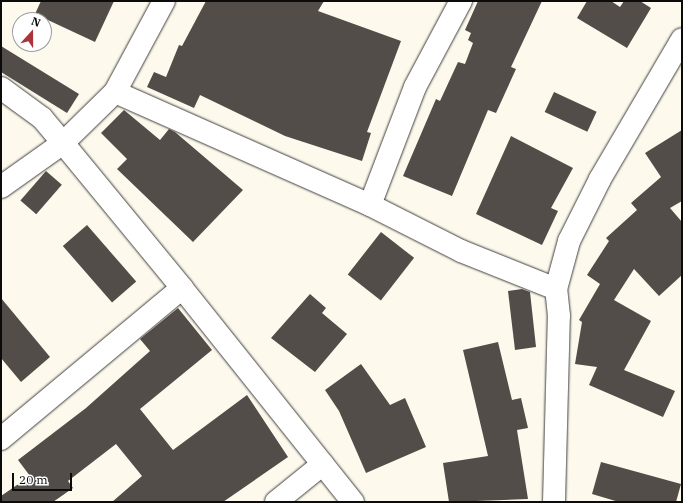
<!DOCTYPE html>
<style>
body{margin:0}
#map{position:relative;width:683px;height:503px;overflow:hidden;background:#fdf9ec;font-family:"IBM Plex Serif",serif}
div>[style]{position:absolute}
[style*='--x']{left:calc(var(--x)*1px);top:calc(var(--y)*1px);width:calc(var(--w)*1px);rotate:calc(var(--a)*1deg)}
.building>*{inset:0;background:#534d49;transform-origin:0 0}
.roads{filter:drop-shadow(0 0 1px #3e3e3e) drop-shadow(0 0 1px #3e3e3e)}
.street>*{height:22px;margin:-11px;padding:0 11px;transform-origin:11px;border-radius:11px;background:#fff}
span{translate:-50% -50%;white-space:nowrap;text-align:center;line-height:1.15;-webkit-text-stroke:4px #fff;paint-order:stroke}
.frame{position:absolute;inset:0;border:2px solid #0b0b0b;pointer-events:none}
.north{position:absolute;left:12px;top:12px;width:40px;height:40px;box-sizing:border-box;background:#fff;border:1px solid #9d9d9d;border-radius:50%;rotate:21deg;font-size:11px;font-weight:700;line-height:16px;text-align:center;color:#0b0b0b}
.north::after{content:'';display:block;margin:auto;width:14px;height:18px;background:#ac333a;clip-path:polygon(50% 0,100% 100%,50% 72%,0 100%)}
.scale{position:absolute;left:12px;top:473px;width:60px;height:18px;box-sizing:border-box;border:2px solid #0b0b0b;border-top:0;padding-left:5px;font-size:12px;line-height:14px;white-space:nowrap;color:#0b0b0b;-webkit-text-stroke:3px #fff;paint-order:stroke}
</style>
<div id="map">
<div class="building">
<div style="clip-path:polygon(41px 1px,114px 1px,95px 42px,35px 14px)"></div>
<div style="clip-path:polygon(206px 1px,324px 1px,318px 11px,401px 41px,367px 132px,371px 133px,362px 161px,285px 136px,200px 95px,194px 108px,147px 87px,154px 72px,166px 77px,179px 45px,182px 46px)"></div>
<div style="clip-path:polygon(478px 1px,542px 1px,511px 67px,516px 69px,496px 113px,488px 110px,452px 196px,403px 176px,436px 99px,440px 101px,458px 62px,465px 64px,473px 43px,468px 40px,471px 33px,465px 30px)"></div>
<div style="clip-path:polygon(587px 1px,611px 1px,620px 7px,624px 1px,640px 1px,651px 8px,627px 48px,577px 18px)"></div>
<div style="clip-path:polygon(1px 46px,79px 94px,67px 113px,1px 72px)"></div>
<div style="left:554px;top:92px;width:47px;height:22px;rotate:25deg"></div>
<div style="clip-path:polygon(124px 110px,160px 140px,169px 129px,175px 132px,243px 190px,193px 242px,117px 169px,127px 159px,101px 133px)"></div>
<div style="clip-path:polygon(682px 130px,682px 201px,670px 208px,682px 222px,682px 275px,659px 296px,634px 269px,614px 300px,651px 321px,624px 370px,675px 391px,663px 417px,589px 385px,597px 367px,575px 364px,582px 322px,579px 320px,600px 284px,587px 275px,609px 241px,606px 238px,637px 210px,631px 203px,661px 177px,645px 153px)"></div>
<div style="clip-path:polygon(511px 136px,573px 168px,551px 208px,558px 211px,542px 245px,476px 214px)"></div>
<div style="left:46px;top:171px;width:21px;height:39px;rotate:41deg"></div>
<div style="left:87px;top:225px;width:75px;height:32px;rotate:49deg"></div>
<div style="left:381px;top:232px;width:42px;height:54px;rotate:38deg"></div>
<div style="clip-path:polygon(522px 289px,530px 292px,536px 347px,515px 350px,508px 291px)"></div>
<div style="clip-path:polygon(310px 294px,326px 308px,322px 313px,347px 334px,315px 372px,271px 338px)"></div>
<div style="clip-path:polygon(1px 298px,50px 357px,21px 382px,1px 358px)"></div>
<div style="clip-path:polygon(178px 308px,212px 350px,140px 409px,173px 450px,247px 395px,288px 457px,223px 502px,112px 502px,142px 476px,116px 444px,68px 481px,73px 488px,53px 502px,1px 502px,1px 496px,30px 476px,18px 460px,86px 408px,150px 351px,140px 339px)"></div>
<div style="clip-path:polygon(498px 342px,512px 400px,521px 398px,528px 428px,517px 430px,528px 499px,449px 502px,443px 463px,488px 456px,463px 350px)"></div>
<div style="clip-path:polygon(361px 364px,390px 405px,405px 398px,426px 447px,366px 473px,339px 411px,325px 390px)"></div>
<div style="clip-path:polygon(601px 462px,681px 484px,676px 502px,619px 502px,592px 494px)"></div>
</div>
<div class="roads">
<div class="street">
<div style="--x:1;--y:88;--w:51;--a:36.2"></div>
<div style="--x:42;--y:118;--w:33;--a:50"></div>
<div style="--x:63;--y:143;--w:73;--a:-44.4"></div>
<div style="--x:115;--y:92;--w:103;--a:-61.7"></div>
<div style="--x:115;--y:92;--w:279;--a:23.9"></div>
<div style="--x:370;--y:205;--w:102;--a:26.8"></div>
<div style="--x:461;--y:251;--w:102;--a:21.8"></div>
<div style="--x:1;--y:187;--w:76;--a:-35.4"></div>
<div style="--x:63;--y:143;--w:188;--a:50.6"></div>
<div style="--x:182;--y:288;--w:236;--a:140.2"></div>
<div style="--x:370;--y:205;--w:126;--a:-69.1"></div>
<div style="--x:415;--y:87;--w:98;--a:-61.9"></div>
<div style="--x:182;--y:288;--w:274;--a:51.4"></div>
<div style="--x:276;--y:502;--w:60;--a:-39"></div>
<div style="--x:554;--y:502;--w:186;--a:-88.5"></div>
<div style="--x:559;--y:316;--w:27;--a:-96"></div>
<div style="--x:556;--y:289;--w:50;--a:-74.8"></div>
<div style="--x:569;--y:241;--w:69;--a:-63.4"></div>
<div style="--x:600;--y:179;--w:162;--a:-59.6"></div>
</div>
</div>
<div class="frame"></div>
<div class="north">N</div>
<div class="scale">20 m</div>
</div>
